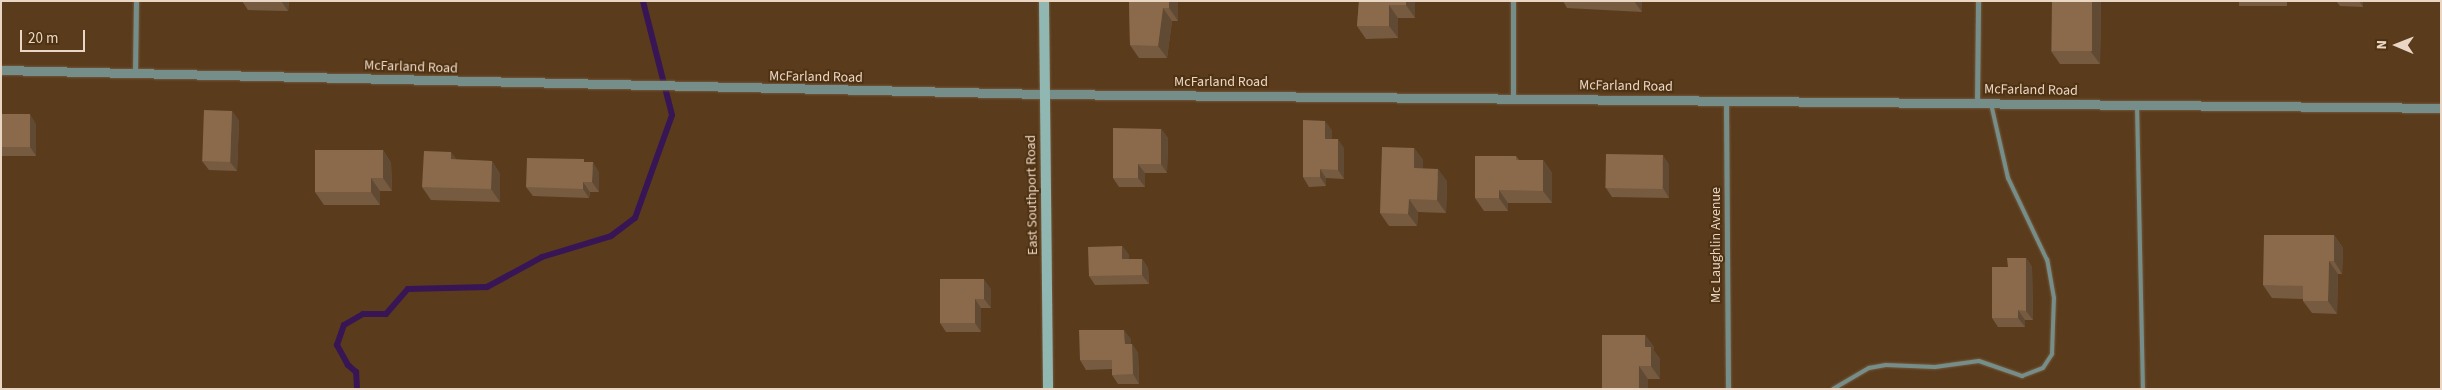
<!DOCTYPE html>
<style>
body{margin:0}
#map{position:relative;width:2442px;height:390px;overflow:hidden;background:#5a3c1d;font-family:"Source Sans 3",sans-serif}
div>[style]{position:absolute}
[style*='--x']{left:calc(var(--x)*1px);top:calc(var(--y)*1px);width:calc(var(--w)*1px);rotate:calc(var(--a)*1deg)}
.stream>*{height:6px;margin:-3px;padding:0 3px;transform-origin:3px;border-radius:3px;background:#381655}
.roads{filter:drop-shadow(0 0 1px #74583b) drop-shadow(0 0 1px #74583b)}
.service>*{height:4px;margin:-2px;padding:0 2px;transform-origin:2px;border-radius:2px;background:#768e8a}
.minor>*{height:5px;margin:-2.5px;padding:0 2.5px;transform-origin:2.5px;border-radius:2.5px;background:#768e8a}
.tertiary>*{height:9px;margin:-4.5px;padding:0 4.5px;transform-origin:4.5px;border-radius:4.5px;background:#768e8a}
.secondary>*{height:10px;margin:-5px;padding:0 5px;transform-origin:5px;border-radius:5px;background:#91b7b2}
.wall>*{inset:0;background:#775b40;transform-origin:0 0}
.shaded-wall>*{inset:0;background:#614a34}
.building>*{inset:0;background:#8a6a4a;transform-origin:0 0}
span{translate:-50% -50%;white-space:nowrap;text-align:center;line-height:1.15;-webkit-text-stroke:4px #4f3212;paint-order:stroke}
.street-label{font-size:14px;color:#e9d6c5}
.frame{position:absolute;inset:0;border:2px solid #e9d6c5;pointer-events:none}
.north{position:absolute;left:2372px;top:20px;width:50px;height:50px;-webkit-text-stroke:4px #4f3212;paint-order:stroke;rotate:271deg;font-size:14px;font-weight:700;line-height:20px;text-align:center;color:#e9d6c5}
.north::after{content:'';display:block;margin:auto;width:18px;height:22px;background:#e9d6c5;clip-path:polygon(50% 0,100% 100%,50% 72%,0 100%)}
.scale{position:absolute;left:20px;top:30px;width:65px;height:22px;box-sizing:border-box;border:2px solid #e9d6c5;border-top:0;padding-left:6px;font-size:15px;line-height:18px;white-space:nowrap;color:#e9d6c5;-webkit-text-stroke:4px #4f3212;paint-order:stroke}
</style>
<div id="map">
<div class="stream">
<div style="--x:357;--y:389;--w:17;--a:-93"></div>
<div style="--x:356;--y:372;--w:11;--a:-139"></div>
<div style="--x:348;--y:365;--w:23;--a:-119"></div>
<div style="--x:337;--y:345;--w:21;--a:-71"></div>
<div style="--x:344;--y:325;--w:22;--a:-30"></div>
<div style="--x:363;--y:314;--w:23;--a:0"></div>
<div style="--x:386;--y:314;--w:33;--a:-49"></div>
<div style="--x:408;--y:289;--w:79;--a:-1.5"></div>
<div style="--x:487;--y:287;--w:63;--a:-28.6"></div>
<div style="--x:542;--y:257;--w:72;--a:-16.9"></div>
<div style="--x:611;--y:236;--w:30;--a:-37"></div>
<div style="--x:635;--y:218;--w:109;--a:-70.2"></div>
<div style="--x:672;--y:115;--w:118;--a:-104.3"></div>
</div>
<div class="roads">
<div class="service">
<div style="--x:2137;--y:105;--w:284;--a:88.8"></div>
<div style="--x:1833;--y:389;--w:42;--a:-30.3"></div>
<div style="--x:1869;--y:368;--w:17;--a:-10"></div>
<div style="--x:1886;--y:365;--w:49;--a:2.3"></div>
<div style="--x:1935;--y:367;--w:44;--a:-7.8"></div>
<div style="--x:1979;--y:361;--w:46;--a:19.2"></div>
<div style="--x:2022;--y:376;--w:22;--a:-21"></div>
<div style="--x:2043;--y:368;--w:17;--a:-57"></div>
<div style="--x:2052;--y:354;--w:56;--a:-88"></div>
<div style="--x:2054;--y:298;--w:39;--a:-100"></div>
<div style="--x:2047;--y:260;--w:91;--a:-115.4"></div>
<div style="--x:2008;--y:178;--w:76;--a:-102.9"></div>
</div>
<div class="minor">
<div style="--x:1513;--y:1;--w:98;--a:90"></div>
<div style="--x:135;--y:73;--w:72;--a:-89.2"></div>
<div style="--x:1726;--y:101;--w:288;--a:89.6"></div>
<div style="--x:1977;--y:104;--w:103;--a:-89.4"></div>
</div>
<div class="tertiary">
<div style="--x:1;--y:70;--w:1043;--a:1.32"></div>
<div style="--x:1044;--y:94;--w:1397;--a:0.57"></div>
</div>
<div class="secondary">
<div style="--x:1044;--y:1;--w:388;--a:89.4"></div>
</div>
</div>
<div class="wall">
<div style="clip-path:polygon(242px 1px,289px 1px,288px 11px,248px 10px)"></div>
<div style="clip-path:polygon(1129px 1px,1182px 1px,1178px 2px,1178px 21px,1172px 21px,1167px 58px,1139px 58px,1130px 45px)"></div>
<div style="clip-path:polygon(1359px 1px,1415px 1px,1415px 18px,1398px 18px,1398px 38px,1366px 39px,1357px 26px)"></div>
<div style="clip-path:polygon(1563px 1px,1642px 1px,1642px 12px,1567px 8px)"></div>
<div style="clip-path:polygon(2052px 1px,2101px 1px,2100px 64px,2060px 64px,2051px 51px)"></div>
<div style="left:2239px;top:1px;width:48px;height:5px"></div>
<div style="clip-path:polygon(2336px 1px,2363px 1px,2363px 7px,2340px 6px)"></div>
<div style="clip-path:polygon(232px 111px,239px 121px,237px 171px,209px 170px,202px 161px)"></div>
<div style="clip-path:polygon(1px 114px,36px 124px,36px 156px,1px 156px)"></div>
<div style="clip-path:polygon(1161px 129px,1168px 138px,1167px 173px,1145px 173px,1145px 187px,1119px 187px,1113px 178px)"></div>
<div style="clip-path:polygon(1332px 130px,1332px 139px,1344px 148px,1344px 179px,1326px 178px,1326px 186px,1309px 187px,1303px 177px)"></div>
<div style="clip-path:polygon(1414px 148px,1423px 160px,1423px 169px,1447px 181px,1446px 213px,1418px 212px,1417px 226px,1389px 226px,1380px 213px)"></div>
<div style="clip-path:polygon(383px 150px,391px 163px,392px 191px,380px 191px,380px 205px,324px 205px,315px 192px)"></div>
<div style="clip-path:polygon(1516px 156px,1519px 160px,1543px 160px,1552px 173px,1552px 203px,1508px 203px,1508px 211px,1484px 211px,1475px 198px)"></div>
<div style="clip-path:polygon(457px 160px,492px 161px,500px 174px,500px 202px,431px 200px,422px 187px)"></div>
<div style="clip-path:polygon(586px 162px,599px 172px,599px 192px,590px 192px,589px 198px,533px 196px,526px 187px)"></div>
<div style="clip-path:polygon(1669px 164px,1669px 198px,1612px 197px,1606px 188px)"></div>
<div style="clip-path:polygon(2334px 235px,2343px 248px,2342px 274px,2338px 274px,2337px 314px,2312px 313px,2303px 301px,2303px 299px,2272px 298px,2263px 285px)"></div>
<div style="clip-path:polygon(1122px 246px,1129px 255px,1129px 259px,1142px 259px,1148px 268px,1149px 284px,1095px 285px,1089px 276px)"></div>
<div style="clip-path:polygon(2026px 258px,2032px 267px,2033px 320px,2025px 320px,2025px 327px,1998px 327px,1992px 318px,2008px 267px)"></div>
<div style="clip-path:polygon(991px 289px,991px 308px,981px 308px,981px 332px,946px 332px,940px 323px)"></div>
<div style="clip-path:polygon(1645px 335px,1654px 347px,1654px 351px,1660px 359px,1660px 379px,1648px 379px,1602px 389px)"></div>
<div style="clip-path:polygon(1131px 339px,1131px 344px,1132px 344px,1138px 353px,1139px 384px,1118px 384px,1112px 375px,1112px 369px,1086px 370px,1080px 360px)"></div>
</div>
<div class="shaded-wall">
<div style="clip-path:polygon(281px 1px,289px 1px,288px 11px)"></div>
<div style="clip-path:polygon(1169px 1px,1178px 2px,1178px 21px,1169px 8px)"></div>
<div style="clip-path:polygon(1406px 1px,1415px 1px,1415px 18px,1406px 5px)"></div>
<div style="clip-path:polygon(1634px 1px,1642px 1px,1642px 12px)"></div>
<div style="clip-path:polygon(2092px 1px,2101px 1px,2100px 64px,2091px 52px)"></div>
<div style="clip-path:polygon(2359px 1px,2363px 1px,2363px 7px)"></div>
<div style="clip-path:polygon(1389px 5px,1398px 18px,1398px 38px,1389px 26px)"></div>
<div style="clip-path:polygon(1163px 8px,1172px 21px,1167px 58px,1158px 46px)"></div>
<div style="clip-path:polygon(232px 111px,239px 121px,237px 171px,230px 162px)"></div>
<div style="clip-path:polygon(30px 114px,36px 124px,36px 156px,30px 147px)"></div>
<div style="clip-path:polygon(1325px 121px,1332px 130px,1332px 148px,1325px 139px)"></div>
<div style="clip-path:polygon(1161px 129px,1168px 138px,1167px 173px,1161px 164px)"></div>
<div style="clip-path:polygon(1338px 139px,1344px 148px,1344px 179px,1338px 170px)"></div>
<div style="clip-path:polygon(1414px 148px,1423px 160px,1423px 181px,1414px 168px)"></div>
<div style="clip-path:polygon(383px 150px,391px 163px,392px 191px,383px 178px)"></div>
<div style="clip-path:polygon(451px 152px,460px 164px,451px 159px)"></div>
<div style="clip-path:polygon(1663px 155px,1669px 164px,1669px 198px,1663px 188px)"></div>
<div style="clip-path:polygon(1543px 160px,1552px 173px,1552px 203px,1543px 191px)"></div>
<div style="clip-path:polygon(492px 161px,500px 174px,500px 202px,491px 189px)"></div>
<div style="clip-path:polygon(593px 162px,599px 172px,599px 192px,592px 182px)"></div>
<div style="clip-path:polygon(1138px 164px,1145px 173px,1145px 187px,1138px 178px)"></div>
<div style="clip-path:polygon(1320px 169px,1326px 178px,1326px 186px,1320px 177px)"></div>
<div style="clip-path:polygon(1438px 169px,1447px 181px,1446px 213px,1437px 200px)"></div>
<div style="clip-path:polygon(371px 178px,380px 191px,380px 205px,371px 192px)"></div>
<div style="clip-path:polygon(583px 182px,590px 192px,589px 198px,583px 189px)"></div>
<div style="clip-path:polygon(1499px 190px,1508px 203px,1508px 211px,1499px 198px)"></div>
<div style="clip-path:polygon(1409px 199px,1418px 212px,1417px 226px,1408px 214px)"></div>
<div style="clip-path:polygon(2334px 235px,2343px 248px,2342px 274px,2334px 261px)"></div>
<div style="clip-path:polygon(1122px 246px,1129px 255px,1129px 268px,1122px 259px)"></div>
<div style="clip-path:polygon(2026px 258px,2032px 267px,2033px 320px,2026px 311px)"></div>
<div style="clip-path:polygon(1142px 259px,1148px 268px,1149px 284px,1142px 275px)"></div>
<div style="clip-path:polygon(2329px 261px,2338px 274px,2337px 314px,2328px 301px)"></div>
<div style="clip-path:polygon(984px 279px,991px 289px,991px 308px,984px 299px)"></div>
<div style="clip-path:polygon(975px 299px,981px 308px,981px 332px,975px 323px)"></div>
<div style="clip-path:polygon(2018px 310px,2025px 320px,2025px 327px,2018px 318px)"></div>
<div style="clip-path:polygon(1124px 330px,1131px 339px,1131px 353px,1125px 344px)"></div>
<div style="clip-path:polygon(1645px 335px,1654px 347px,1654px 351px,1660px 359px,1660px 379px,1651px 366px,1645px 347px)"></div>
<div style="clip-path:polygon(1132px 344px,1138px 353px,1139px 384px,1133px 374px)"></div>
<div style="clip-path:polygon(1639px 366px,1648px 379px,1648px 389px,1639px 389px)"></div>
</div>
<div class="building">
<div style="clip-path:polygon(1129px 1px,1169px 1px,1169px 8px,1163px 8px,1158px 46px,1130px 45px)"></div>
<div style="clip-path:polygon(1359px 1px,1406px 1px,1406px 5px,1389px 5px,1389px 26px,1357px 26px)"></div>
<div style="left:2052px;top:1px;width:40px;height:50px"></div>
<div style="left:204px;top:110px;width:28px;height:51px;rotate:2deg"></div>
<div style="left:1px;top:114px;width:29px;height:33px"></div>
<div style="clip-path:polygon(1303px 120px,1325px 121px,1325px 139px,1338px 139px,1338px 170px,1320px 169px,1320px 177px,1303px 177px)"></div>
<div style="clip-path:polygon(1113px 128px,1161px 129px,1161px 164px,1138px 164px,1138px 178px,1113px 178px)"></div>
<div style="clip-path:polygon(1382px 147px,1414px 148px,1414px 168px,1438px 169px,1437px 200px,1409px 199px,1408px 214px,1380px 213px)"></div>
<div style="clip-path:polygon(315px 150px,383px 150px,383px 178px,371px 178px,371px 192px,315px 192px)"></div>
<div style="clip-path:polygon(424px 151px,451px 152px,451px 159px,492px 161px,491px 189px,422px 187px)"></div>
<div style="left:1606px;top:154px;width:57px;height:34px;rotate:1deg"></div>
<div style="clip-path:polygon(1475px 156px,1516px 156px,1516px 160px,1543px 160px,1543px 191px,1499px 190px,1499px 198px,1475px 198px)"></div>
<div style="clip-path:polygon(527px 158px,584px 159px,584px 162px,593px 162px,592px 182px,583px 182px,583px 189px,526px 187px)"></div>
<div style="clip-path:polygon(2264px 235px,2334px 235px,2334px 261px,2329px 261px,2328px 301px,2303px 301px,2303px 286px,2263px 285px)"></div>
<div style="clip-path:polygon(1122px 246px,1122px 259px,1142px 259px,1142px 275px,1089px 276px,1088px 247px)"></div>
<div style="clip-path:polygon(2007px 258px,2026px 258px,2026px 311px,2018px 310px,2018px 318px,1992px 318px,1992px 267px,2008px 267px)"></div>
<div style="clip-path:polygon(940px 279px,984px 279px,984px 299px,975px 299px,975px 323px,940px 323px)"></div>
<div style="clip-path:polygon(1079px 330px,1124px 330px,1125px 344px,1132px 344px,1133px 374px,1112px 375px,1112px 360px,1080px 360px)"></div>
<div style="clip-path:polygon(1602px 335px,1645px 335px,1645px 347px,1651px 347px,1651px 366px,1639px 366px,1639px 389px,1602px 389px)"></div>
</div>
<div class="street-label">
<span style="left:411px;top:67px;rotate:2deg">McFarland Road</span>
<span style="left:816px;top:77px;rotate:1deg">McFarland Road</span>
<span style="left:1221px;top:82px">McFarland Road</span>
<span style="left:1626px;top:86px;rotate:1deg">McFarland Road</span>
<span style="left:2031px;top:90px;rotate:1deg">McFarland Road</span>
<span style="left:1032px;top:195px;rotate:-91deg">East Southport Road</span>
<span style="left:1716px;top:245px;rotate:-90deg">Mc Laughlin Avenue</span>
</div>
<div class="frame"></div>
<div class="north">N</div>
<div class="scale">20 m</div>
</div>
